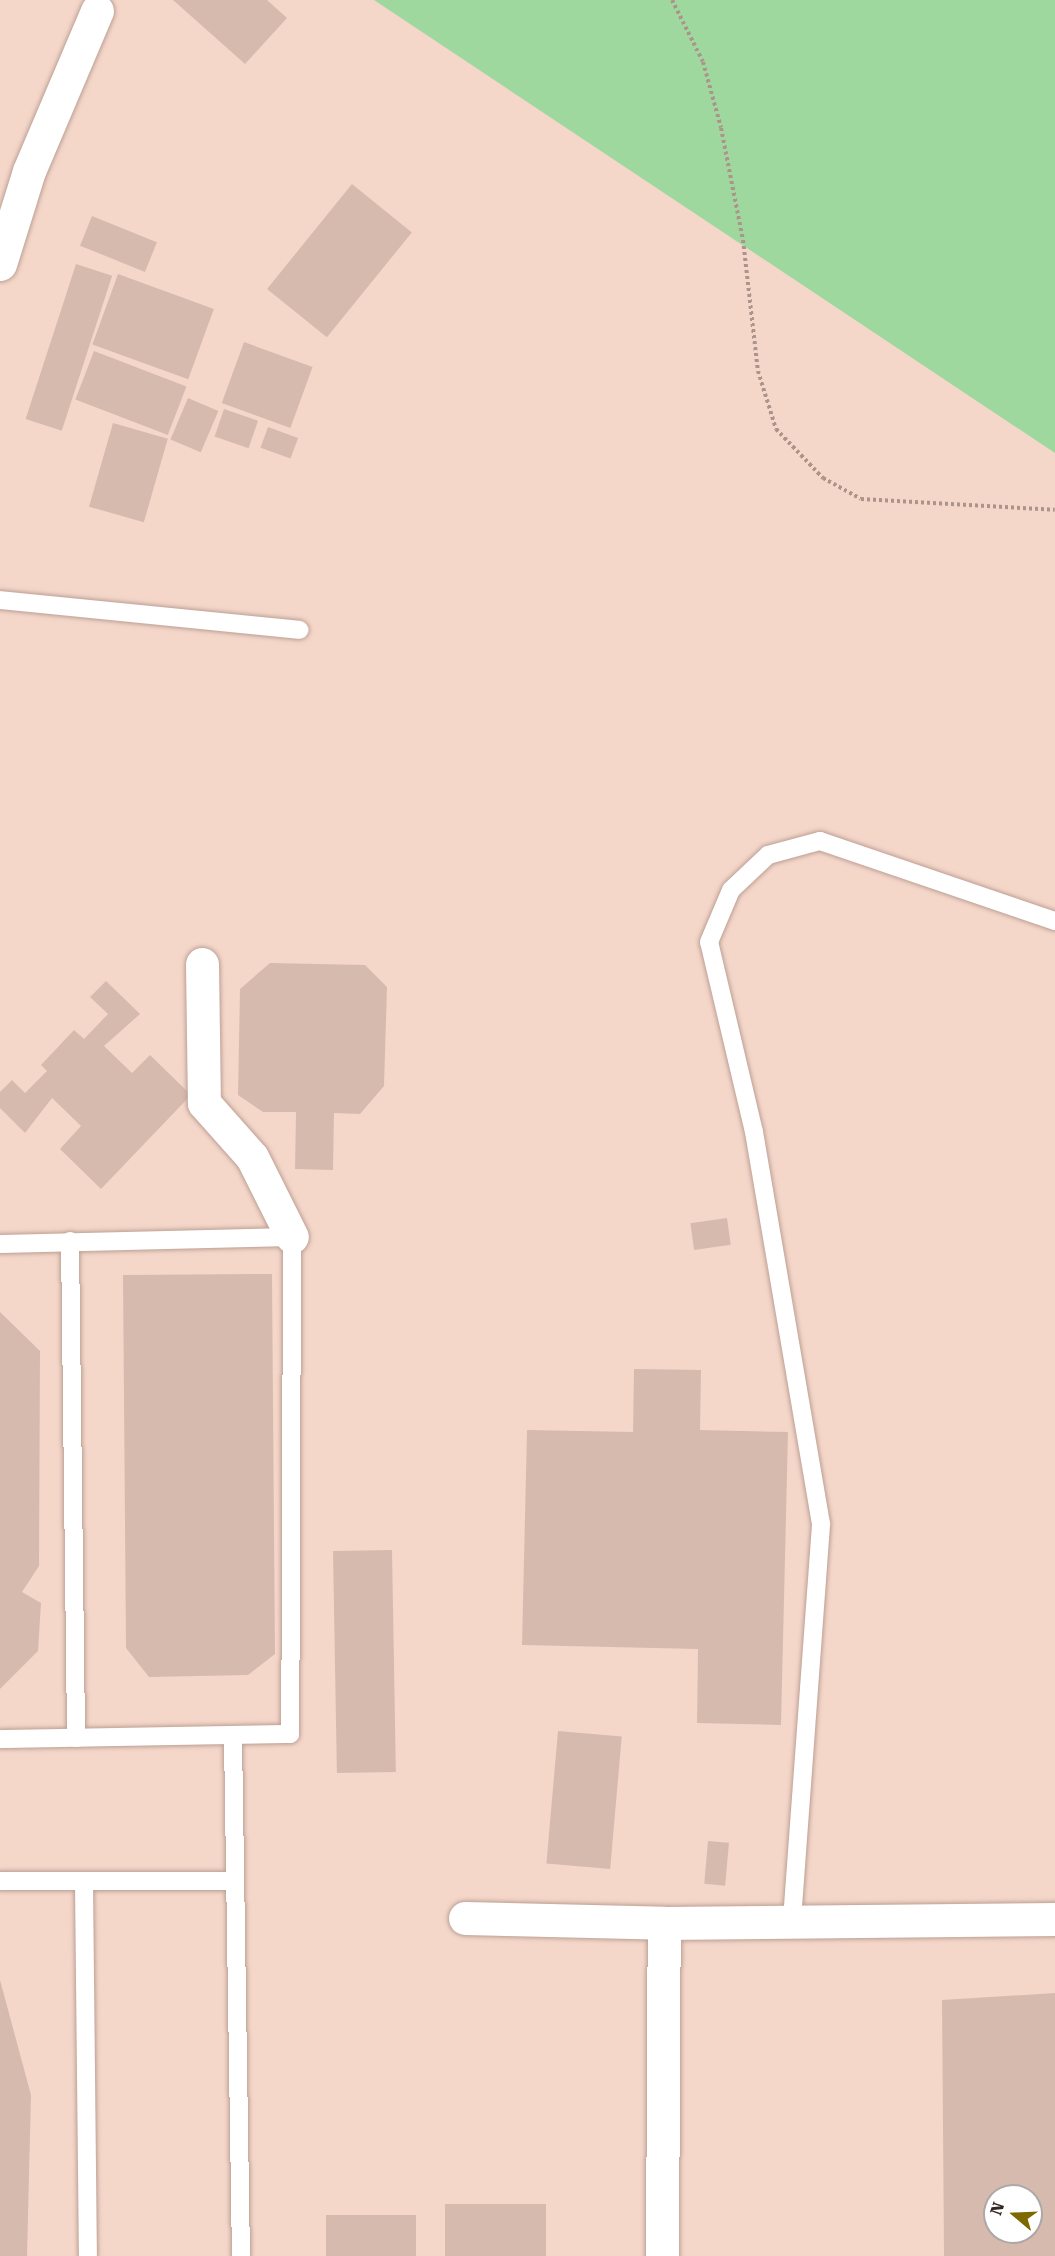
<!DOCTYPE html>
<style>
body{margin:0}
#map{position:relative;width:1055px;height:2256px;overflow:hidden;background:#f5d7ca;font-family:"Roboto Serif",serif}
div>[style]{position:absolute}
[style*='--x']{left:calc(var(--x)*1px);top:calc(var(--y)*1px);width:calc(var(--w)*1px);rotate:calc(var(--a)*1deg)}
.green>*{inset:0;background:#9ed89f}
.building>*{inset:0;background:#d7baae;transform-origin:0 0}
.path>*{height:4px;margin-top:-2px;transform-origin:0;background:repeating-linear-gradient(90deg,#ac948b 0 3px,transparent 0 6px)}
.roads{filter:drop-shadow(0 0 2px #bca094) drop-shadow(0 0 2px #bca094)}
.lane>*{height:18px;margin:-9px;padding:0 9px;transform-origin:9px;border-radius:9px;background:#fff}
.street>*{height:33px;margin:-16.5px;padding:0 16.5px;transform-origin:16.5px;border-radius:16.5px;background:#fff}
span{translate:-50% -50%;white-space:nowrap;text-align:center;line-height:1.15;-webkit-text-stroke:6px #fff;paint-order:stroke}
.north{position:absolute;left:983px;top:2184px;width:60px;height:60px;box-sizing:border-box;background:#fff;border:2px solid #ada8a7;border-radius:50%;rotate:289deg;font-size:16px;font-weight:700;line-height:24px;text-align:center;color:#322622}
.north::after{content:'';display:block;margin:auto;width:21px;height:27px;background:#7e6800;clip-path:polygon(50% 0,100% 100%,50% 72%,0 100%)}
</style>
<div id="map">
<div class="green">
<div style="clip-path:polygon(374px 0,1055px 0,1055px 453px)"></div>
</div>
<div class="building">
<div style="clip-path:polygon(173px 0,267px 0,287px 18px,245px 64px)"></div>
<div style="left:352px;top:184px;width:77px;height:135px;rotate:39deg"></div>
<div style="left:92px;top:216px;width:70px;height:32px;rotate:22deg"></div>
<div style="left:76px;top:264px;width:38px;height:163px;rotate:18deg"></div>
<div style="left:118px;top:274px;width:102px;height:75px;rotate:20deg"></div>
<div style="left:244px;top:342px;width:73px;height:65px;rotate:20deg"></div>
<div style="left:94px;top:351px;width:99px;height:52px;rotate:21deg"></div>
<div style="left:188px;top:398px;width:33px;height:45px;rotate:23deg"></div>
<div style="left:224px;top:409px;width:36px;height:29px;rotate:19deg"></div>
<div style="left:113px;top:423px;width:57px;height:87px;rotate:16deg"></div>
<div style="left:268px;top:427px;width:32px;height:22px;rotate:20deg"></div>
<div style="clip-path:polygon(270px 963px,365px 965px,387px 987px,384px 1086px,360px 1114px,334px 1113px,333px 1170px,295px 1169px,296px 1112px,263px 1112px,238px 1095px,240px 989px)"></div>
<div style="clip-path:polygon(106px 981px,140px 1014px,104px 1046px,132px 1073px,150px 1055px,191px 1095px,101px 1189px,60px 1149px,81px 1126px,52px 1098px,25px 1133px,0 1108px,0 1092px,12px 1080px,25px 1093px,47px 1071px,41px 1065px,74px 1030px,84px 1039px,108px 1014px,90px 997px)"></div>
<div style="left:727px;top:1218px;width:27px;height:37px;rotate:82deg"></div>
<div style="clip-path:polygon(272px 1274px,275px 1654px,248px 1675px,149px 1677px,126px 1648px,123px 1275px)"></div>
<div style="clip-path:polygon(0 1312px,40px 1351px,39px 1566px,22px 1592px,41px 1603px,38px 1651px,0 1689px)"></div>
<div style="clip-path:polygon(634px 1369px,701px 1370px,700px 1430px,788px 1432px,781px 1725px,697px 1723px,698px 1649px,522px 1645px,527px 1430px,633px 1432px)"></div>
<div style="left:392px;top:1550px;width:222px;height:59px;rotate:89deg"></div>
<div style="left:558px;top:1731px;width:64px;height:133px;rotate:5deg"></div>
<div style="left:708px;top:1841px;width:21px;height:43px;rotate:5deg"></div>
<div style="clip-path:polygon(0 1980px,31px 2095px,27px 2256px,0 2256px)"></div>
<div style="clip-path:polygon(evenodd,1055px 1993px,1055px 2256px,944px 2256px,942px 2000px,1055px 1993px,995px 2196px,1031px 2196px,1031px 2232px,995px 2232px,995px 2196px)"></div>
<div style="left:445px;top:2204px;width:101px;height:52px"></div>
<div style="left:326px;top:2215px;width:90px;height:41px"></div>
</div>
<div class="path">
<div style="--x:672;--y:0;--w:69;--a:63.4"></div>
<div style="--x:703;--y:62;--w:68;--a:74.7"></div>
<div style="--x:721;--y:128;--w:114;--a:78.9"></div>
<div style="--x:743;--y:240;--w:132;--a:83.5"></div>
<div style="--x:758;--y:371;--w:61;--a:72.8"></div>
<div style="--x:776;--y:429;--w:68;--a:46.2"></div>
<div style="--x:823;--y:478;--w:43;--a:28.9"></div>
<div style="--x:861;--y:499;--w:194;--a:3.2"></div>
</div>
<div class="roads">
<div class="lane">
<div style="--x:0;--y:600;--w:301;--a:5.7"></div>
<div style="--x:70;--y:1241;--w:497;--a:89.3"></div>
<div style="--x:0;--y:1244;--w:292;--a:-1.4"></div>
<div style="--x:292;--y:1237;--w:497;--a:90.2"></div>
<div style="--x:290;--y:1734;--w:290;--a:179"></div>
<div style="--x:233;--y:1738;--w:518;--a:89.12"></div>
<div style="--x:0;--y:1881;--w:235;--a:0"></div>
<div style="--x:84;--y:1883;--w:373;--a:89.4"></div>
<div style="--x:792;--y:1920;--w:397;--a:-85.8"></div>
<div style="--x:821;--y:1524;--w:398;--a:-99.7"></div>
<div style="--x:754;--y:1132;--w:195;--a:-103.3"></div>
<div style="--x:709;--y:942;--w:56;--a:-67.1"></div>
<div style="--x:731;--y:890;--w:51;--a:-43.4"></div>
<div style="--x:768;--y:855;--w:54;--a:-15.1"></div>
<div style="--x:820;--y:841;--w:248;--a:18.8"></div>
</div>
<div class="street">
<div style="--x:0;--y:264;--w:97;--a:-72.7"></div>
<div style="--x:29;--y:171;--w:174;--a:-67"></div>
<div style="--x:202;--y:964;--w:139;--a:89.2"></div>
<div style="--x:204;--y:1103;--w:72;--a:48.4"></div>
<div style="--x:252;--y:1157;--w:89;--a:63.4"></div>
<div style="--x:465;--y:1918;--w:199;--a:1.4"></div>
<div style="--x:664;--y:1923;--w:391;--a:-0.6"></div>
<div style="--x:662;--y:2256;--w:333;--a:-89.7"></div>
</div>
</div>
<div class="north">N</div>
</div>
